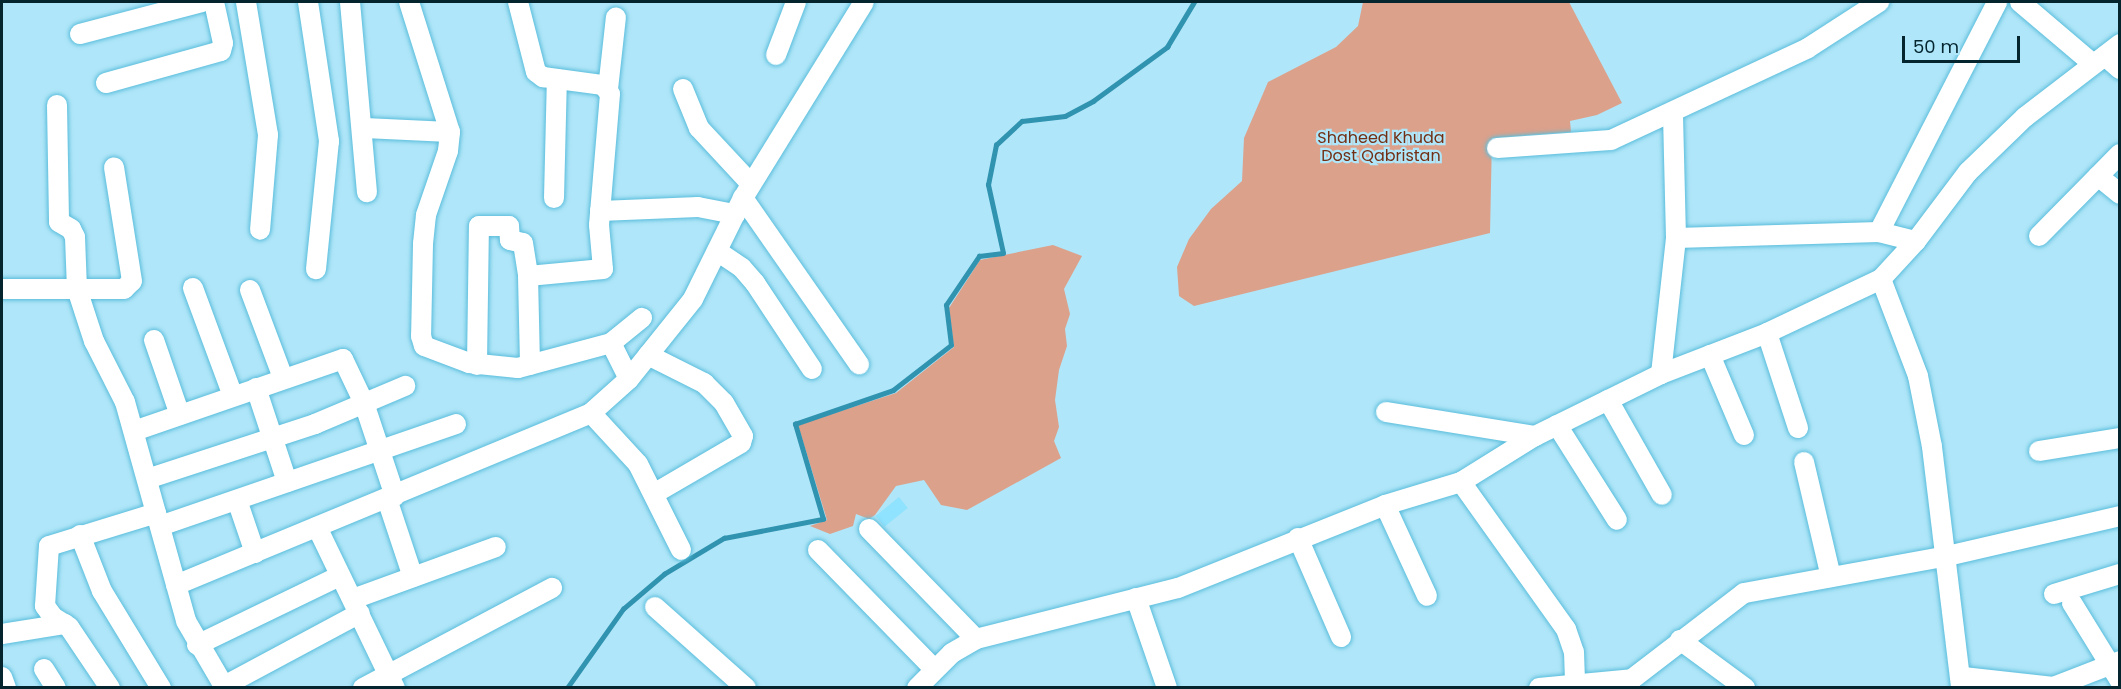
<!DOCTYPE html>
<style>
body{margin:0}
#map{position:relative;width:2121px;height:689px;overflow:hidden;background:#b0e6f9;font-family:Poppins,sans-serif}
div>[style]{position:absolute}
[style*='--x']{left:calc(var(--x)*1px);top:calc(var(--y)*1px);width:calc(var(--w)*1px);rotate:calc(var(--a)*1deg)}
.built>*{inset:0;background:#8fe3fe;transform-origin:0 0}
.green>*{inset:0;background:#dca18b}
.stream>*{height:4.5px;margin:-2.25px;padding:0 2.25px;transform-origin:2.25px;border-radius:2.25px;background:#3093b0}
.roads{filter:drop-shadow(0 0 2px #5abddb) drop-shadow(0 0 2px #5abddb)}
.minor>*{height:20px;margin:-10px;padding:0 10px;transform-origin:10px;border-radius:10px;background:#fff}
span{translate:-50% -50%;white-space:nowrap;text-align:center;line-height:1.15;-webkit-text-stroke:4.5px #b0e6f9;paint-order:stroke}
.park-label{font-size:16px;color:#732f14}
.frame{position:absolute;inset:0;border:3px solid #04242e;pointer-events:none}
.scale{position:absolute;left:1902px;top:36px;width:118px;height:27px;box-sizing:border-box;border:3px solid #04242e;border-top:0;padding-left:8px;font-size:18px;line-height:21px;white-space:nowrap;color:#04242e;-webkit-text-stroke:4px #b0e6f9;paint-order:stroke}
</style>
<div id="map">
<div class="built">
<div style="left:899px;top:497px;width:14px;height:30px;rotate:51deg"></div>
</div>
<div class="green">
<div style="clip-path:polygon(1363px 2px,1569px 2px,1622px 103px,1597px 115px,1570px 121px,1571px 132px,1492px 138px,1490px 233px,1194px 306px,1179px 296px,1177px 267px,1189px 239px,1211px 209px,1242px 181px,1244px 138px,1268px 82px,1336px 47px,1358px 26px)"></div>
<div style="clip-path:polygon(1053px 245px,1082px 256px,1064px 289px,1070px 314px,1065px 329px,1067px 346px,1059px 370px,1055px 400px,1059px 427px,1054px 441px,1061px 458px,967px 510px,941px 505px,924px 480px,896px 486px,875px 515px,869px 519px,856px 514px,853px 526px,830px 534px,810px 526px,827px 520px,798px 425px,896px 393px,954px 347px,949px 308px,980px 260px)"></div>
</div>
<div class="stream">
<div style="--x:567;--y:688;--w:97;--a:-54.7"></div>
<div style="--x:623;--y:609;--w:54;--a:-40.5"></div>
<div style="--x:664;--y:574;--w:70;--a:-31"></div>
<div style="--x:724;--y:538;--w:101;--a:-10.9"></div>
<div style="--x:823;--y:519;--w:99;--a:-106.4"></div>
<div style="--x:795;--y:424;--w:104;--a:-19.1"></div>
<div style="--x:893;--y:390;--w:73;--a:-37.8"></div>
<div style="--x:951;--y:345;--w:40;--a:-97.1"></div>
<div style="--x:946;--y:305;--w:59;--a:-56"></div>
<div style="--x:979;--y:256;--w:24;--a:-7"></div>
<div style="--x:1003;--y:253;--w:70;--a:-102.4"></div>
<div style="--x:988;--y:185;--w:41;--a:-78.7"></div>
<div style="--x:996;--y:145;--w:35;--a:-43"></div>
<div style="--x:1022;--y:121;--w:43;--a:-6.6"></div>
<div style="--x:1065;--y:116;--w:32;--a:-28"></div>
<div style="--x:1093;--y:101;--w:92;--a:-36.1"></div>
<div style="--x:1167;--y:47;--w:52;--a:-59"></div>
</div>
<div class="roads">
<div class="minor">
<div style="--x:246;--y:2;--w:135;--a:80.6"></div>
<div style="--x:268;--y:135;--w:95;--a:94.8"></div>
<div style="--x:308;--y:2;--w:141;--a:81.4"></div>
<div style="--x:329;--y:141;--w:129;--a:95.8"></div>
<div style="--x:350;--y:2;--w:191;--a:84.9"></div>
<div style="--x:409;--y:2;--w:136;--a:72.5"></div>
<div style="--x:450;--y:132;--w:19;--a:96"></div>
<div style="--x:448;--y:151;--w:68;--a:109"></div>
<div style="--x:426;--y:215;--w:29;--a:96"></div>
<div style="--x:423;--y:244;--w:92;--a:91.2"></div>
<div style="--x:421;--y:336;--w:10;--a:73"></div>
<div style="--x:424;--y:346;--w:48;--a:20.7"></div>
<div style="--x:469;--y:363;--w:49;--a:5.8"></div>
<div style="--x:518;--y:368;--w:96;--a:-15"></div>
<div style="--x:611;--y:343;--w:40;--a:-39"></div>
<div style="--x:518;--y:2;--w:72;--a:75.6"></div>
<div style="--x:536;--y:72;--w:9;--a:36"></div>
<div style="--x:543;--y:77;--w:61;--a:7.6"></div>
<div style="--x:603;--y:85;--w:11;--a:52"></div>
<div style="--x:610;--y:94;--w:131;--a:94.8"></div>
<div style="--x:599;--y:225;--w:44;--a:84.8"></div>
<div style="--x:603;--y:269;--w:75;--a:174.7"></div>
<div style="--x:528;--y:276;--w:89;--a:88.7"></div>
<div style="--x:2020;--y:2;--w:96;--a:40.3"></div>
<div style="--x:80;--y:34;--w:126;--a:-14.7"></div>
<div style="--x:776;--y:55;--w:57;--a:-69.3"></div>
<div style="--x:2105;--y:56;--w:20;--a:41"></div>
<div style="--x:106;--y:83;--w:119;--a:-15.5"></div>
<div style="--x:221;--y:51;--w:8;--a:-76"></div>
<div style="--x:223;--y:43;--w:42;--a:-102.4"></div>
<div style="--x:608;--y:89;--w:72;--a:-83.7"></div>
<div style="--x:683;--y:89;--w:42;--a:67.7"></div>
<div style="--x:699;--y:128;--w:76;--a:47.1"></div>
<div style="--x:57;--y:105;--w:117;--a:89"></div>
<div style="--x:59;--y:222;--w:14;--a:30"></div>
<div style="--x:71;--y:229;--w:9;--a:63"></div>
<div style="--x:75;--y:237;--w:52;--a:87.8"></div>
<div style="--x:77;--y:289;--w:47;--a:0"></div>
<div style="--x:124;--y:289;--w:11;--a:-45"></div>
<div style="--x:132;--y:281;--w:115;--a:-99"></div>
<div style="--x:364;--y:128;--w:86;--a:2.7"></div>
<div style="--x:1497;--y:148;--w:114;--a:-4"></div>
<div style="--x:1611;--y:140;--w:217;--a:-25"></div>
<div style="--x:1808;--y:48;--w:85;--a:-32.9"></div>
<div style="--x:2098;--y:176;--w:28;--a:39"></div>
<div style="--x:554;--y:198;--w:119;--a:-88.6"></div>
<div style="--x:743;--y:198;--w:203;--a:55.1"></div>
<div style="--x:600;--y:211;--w:98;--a:-2.3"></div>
<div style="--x:698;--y:207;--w:38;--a:11"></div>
<div style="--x:1879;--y:232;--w:259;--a:-62.8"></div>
<div style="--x:2039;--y:236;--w:115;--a:-45.4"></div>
<div style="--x:1676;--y:238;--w:203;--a:-1.7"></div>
<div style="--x:1879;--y:232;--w:38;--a:14"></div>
<div style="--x:717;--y:251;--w:30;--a:34"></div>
<div style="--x:742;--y:268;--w:20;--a:49"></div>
<div style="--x:755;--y:283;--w:103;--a:56.5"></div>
<div style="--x:1881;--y:279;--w:104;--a:69.1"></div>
<div style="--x:1918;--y:376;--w:72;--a:78.8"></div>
<div style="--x:1932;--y:447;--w:243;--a:83.1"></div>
<div style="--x:193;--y:288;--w:115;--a:69.7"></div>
<div style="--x:2;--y:289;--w:75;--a:0"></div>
<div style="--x:77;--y:289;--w:55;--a:71.9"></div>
<div style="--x:94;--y:341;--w:68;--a:63.1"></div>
<div style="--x:125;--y:402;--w:227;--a:74.4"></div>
<div style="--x:186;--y:621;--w:78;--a:59.8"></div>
<div style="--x:250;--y:290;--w:94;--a:69.4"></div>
<div style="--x:1767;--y:333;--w:100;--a:71.9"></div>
<div style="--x:154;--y:340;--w:79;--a:70.9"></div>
<div style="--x:611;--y:343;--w:40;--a:63.4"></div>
<div style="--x:648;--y:355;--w:63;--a:26.6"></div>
<div style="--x:704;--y:383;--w:28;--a:45"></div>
<div style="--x:724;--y:403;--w:38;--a:60"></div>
<div style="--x:743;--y:436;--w:7;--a:106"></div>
<div style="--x:741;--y:443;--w:99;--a:149.8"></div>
<div style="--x:1710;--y:355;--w:87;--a:67"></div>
<div style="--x:477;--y:365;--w:139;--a:-89.2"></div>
<div style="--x:479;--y:226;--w:30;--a:0"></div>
<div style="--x:509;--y:226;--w:14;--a:86"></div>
<div style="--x:510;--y:240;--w:13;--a:13"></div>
<div style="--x:523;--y:243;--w:33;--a:81"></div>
<div style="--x:1661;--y:374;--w:137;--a:-83.7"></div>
<div style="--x:1676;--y:238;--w:124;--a:-91.4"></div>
<div style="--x:256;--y:388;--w:99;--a:71.7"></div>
<div style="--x:1608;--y:400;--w:109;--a:60.4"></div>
<div style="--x:1386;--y:412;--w:151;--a:9.2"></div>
<div style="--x:591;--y:413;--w:69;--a:47.3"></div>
<div style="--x:638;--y:464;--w:96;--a:63.4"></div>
<div style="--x:1557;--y:425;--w:112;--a:57.7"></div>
<div style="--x:134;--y:431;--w:221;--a:-19"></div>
<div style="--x:343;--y:359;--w:49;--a:64.5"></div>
<div style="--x:364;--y:403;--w:98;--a:71.6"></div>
<div style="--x:2039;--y:451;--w:82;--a:-9.1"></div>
<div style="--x:1804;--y:462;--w:118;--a:76.8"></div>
<div style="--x:147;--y:479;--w:177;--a:-18.1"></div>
<div style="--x:315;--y:424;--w:98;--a:-22.9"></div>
<div style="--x:1461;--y:482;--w:181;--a:54.5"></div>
<div style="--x:1566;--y:629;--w:24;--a:71"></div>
<div style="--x:1574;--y:652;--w:33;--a:88"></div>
<div style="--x:387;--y:499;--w:82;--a:71.6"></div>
<div style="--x:237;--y:500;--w:56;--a:71.2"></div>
<div style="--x:1385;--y:505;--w:100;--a:65.2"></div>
<div style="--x:160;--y:526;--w:313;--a:-19"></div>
<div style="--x:317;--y:527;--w:179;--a:64.2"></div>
<div style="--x:869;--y:529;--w:153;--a:45.8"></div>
<div style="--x:80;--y:535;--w:60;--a:68.6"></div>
<div style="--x:102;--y:591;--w:114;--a:58.7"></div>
<div style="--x:1298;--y:538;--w:108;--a:66.5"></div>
<div style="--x:818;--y:550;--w:166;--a:45.7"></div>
<div style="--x:176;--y:585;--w:449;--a:-22.5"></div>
<div style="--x:591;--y:413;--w:51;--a:-41.8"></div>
<div style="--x:629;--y:379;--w:102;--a:-51.3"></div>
<div style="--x:693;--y:299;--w:113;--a:-63.7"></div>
<div style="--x:743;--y:198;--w:230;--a:-58.3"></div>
<div style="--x:2054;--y:594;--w:69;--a:-16.9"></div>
<div style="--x:1136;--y:598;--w:95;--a:71"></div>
<div style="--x:353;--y:599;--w:152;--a:-20"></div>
<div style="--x:2072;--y:603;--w:92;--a:58.4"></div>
<div style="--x:655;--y:607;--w:122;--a:41.7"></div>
<div style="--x:2;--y:634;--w:64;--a:-9"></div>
<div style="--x:1680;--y:640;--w:81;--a:36.4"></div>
<div style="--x:197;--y:645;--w:159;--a:-25.8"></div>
<div style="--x:44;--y:669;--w:22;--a:58"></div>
<div style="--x:2;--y:677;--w:12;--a:70"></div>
<div style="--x:1963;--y:677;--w:91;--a:6.3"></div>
<div style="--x:2053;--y:687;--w:72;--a:-21.2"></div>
<div style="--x:224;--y:686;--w:154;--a:-28.2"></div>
<div style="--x:110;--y:688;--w:73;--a:-123.9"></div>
<div style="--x:69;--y:627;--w:19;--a:-148"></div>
<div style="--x:53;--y:617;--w:14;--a:-126"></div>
<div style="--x:45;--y:606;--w:60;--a:-86.2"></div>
<div style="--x:49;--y:546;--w:112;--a:-17.1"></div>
<div style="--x:363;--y:688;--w:214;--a:-27.9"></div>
<div style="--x:917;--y:688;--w:49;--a:-45"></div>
<div style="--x:952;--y:653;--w:28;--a:-30"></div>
<div style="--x:976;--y:639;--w:208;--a:-14.2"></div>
<div style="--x:1178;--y:588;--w:223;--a:-21.8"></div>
<div style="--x:1385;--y:505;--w:79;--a:-16.8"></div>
<div style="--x:1461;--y:482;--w:87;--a:-31.9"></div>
<div style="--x:1535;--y:436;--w:140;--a:-26.2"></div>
<div style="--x:1661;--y:374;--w:114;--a:-21.1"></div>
<div style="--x:1767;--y:333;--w:126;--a:-25.3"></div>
<div style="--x:1881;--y:279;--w:52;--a:-47.4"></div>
<div style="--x:1916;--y:241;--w:86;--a:-53"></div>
<div style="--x:1968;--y:172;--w:79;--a:-44"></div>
<div style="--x:2025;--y:117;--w:120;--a:-37.5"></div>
<div style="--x:1539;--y:688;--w:93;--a:-5.5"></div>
<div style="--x:1632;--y:679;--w:141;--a:-37.5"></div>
<div style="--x:1744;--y:593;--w:202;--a:-10.3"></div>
<div style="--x:1943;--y:557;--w:182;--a:-13"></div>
</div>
</div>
<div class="park-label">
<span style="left:1381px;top:147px">Shaheed Khuda<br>Dost Qabristan</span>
</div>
<div class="frame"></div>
<div class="scale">50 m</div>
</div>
